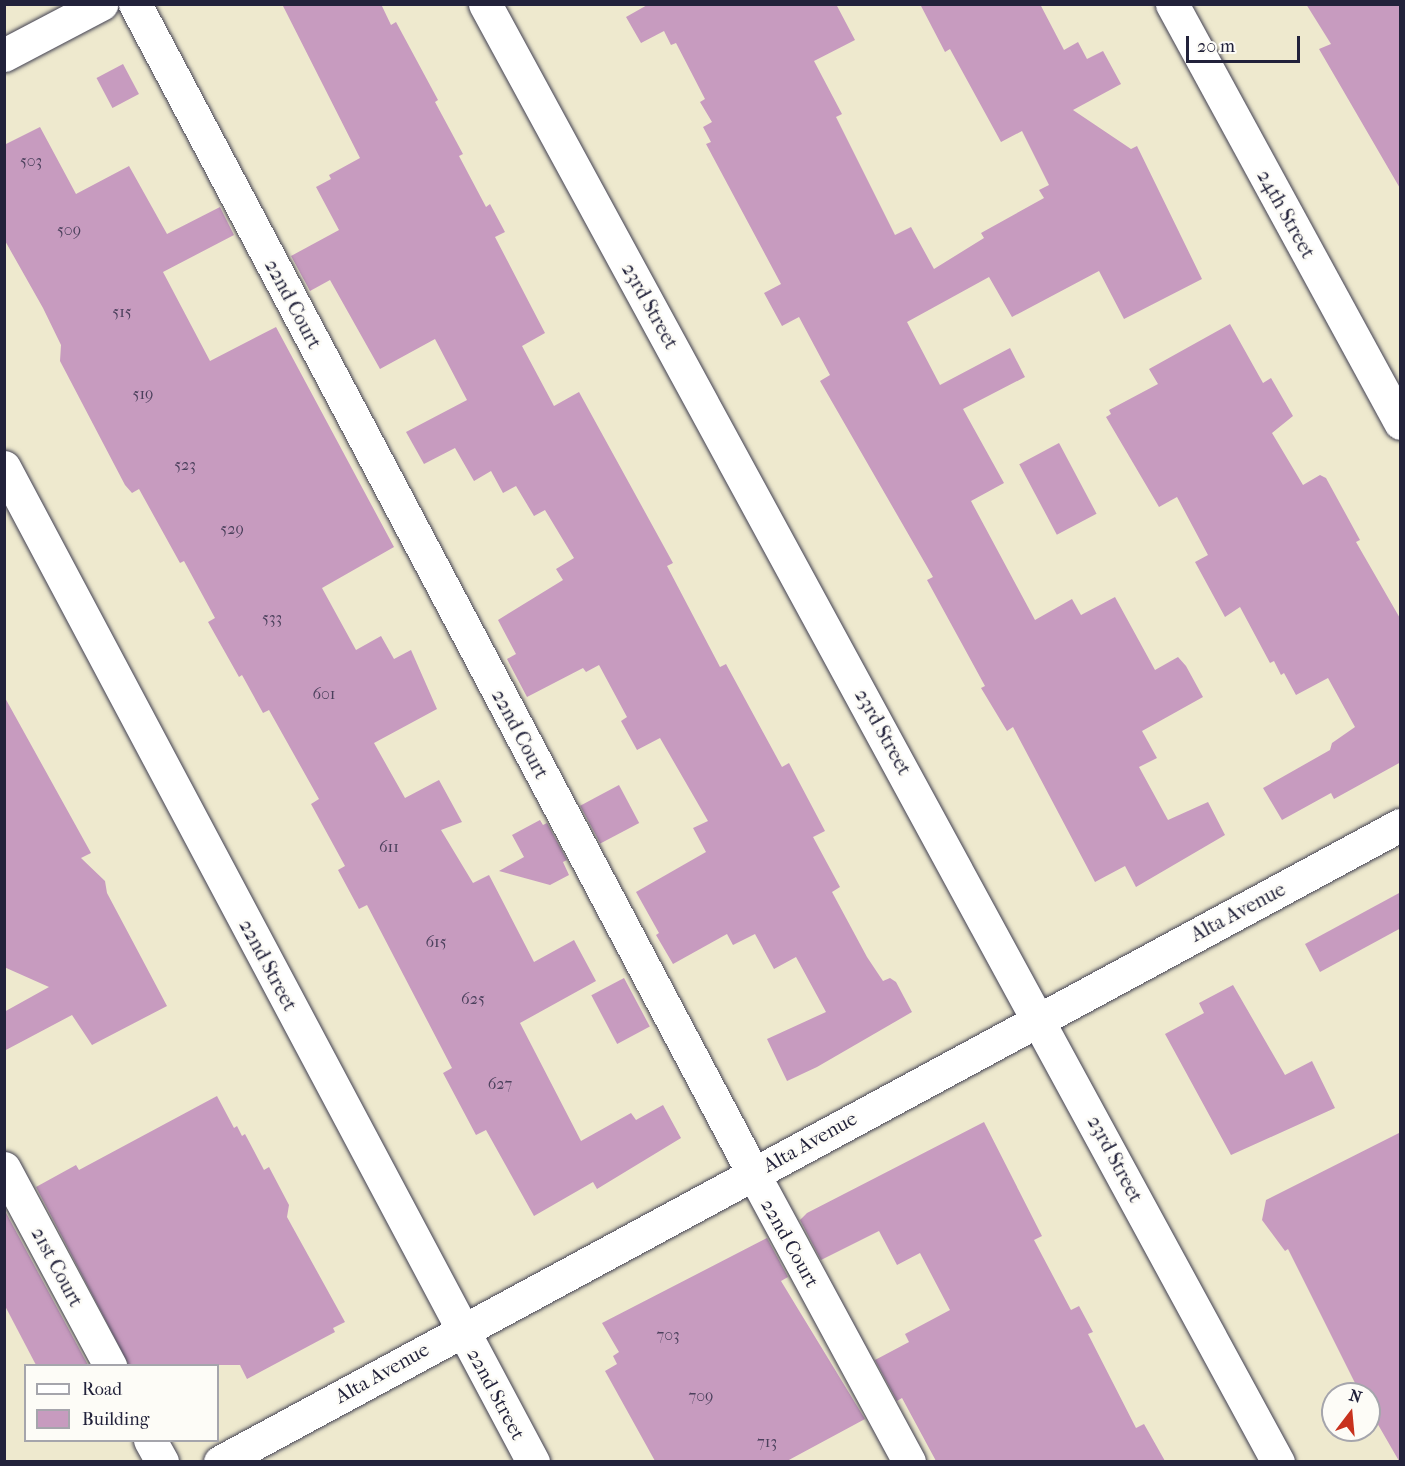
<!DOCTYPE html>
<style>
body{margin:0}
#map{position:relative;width:1405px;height:1466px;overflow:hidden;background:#eee9ce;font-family:"IM FELL French Canon",serif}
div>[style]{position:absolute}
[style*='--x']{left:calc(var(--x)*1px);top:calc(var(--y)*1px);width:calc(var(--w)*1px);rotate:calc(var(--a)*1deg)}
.building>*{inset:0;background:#c79bbf;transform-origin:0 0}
.roads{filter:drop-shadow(0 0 2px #414051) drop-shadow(0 0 2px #414051)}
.minor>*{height:33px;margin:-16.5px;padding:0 16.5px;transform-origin:16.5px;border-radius:16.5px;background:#fff}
span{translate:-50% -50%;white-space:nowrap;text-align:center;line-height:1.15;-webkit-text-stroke:5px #fdfcf7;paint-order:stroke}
.number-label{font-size:16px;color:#4b405c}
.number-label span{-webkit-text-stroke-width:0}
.street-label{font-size:20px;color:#22223b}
.frame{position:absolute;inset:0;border:6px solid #22223b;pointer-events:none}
.legend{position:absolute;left:24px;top:1364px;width:195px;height:78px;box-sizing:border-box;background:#fdfcf7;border:2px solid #a5a5ac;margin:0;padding:8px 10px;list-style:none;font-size:18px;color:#22223b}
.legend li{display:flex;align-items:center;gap:12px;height:30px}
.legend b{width:30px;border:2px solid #a5a5ac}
.north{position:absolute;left:1321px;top:1382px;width:60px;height:60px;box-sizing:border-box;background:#fdfcf7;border:2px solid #a5a5ac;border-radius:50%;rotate:16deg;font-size:16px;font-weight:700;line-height:24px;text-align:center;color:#22223b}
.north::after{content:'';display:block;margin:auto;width:21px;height:27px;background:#c8321e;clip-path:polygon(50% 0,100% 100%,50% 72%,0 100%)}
.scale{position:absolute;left:1186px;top:36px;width:114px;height:27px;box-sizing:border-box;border:3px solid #22223b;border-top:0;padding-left:8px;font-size:18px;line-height:21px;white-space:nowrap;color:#22223b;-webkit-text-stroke:4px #fdfcf7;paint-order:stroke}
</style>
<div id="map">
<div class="building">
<div style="clip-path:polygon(282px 4px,381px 4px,391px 25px,396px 22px,438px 100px,435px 102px,463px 154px,459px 156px,486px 207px,490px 204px,505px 232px,495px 237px,545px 333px,522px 346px,554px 406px,579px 392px,673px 563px,667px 566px,720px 667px,726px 664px,782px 767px,789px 763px,825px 831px,813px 837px,840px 887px,832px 892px,867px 957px,883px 981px,890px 978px,896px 982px,912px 1012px,817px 1067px,787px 1081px,767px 1039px,826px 1012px,796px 957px,774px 969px,755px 934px,733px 945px,727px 934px,673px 964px,656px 935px,659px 933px,636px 892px,706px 852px,693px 828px,708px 821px,660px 738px,637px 750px,621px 721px,627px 717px,599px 665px,586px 672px,583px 668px,527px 697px,507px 659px,516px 654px,498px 620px,563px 580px,556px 569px,574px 558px,545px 510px,534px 516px,516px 486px,503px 493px,491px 471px,474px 481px,455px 448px,424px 464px,406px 432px,467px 400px,435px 339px,380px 369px,330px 280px,310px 291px,291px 256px,339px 230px,316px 187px,331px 179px,329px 175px,360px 158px)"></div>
<div style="clip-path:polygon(649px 4px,836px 4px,855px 40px,814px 61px,842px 114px,836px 117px,895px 235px,911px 227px,934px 269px,984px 238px,981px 233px,1044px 198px,1039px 190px,1049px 185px,1022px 131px,1001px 142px,950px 49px,945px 52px,920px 4px,1040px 4px,1064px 50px,1078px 42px,1087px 59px,1103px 51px,1121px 84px,1073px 110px,1131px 149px,1137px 146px,1202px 279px,1124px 319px,1099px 271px,1012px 317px,989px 277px,907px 322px,940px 385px,1010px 348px,1025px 377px,963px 409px,1004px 483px,971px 501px,1035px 620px,1072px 599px,1081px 615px,1115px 597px,1155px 670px,1178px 657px,1186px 666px,1203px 697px,1142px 731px,1157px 758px,1139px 767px,1168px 820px,1208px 802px,1225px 835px,1136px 887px,1125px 866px,1095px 882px,1013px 727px,1007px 731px,981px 688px,985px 686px,927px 580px,933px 577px,820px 381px,830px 375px,799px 317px,782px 326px,764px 293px,781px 284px,706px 144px,711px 142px,703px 127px,712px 122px,700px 102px,705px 99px,676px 43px,671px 45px,664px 31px,641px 43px,626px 17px)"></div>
<div style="clip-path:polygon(1306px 4px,1401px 4px,1401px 190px,1319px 49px,1331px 44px)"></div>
<div style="left:123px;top:64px;width:34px;height:30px;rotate:62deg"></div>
<div style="clip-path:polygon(40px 127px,76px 194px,129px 166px,167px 234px,220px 207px,234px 235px,163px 272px,210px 361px,276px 327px,394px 547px,322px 588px,356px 650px,381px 636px,394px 659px,411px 650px,437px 709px,374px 743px,405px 798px,439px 780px,462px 822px,441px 830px,473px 883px,489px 875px,534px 962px,574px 940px,596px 981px,520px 1023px,581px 1141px,631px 1113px,636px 1120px,663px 1105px,681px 1138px,597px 1189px,593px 1182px,534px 1216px,486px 1130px,476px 1135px,443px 1073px,452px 1068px,367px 905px,359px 909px,338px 870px,345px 866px,311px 804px,319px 799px,269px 710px,263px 713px,242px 675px,239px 677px,208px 622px,215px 618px,184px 561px,180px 563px,139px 489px,132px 493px,125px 485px,60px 361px,61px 345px,43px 308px,4px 239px,4px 145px)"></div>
<div style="clip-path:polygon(1230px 324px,1263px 383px,1271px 378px,1293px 416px,1272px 433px,1303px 485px,1320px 475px,1326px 478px,1360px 540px,1356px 542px,1401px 620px,1401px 762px,1334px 799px,1331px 793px,1282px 820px,1263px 788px,1330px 750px,1332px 743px,1355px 727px,1328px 678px,1296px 695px,1284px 673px,1281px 675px,1274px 661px,1270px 663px,1240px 607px,1225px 617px,1195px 562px,1208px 555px,1177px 497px,1159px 507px,1106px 417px,1111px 414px,1109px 410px,1158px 384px,1149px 369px)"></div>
<div style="left:1059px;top:443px;width:80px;height:45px;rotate:62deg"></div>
<div style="clip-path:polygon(4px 696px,91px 853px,81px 858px,105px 881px,107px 893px,167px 1006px,92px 1045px,72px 1015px,4px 1051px,4px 1012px,49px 987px,4px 967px)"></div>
<div style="left:619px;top:785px;width:43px;height:44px;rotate:62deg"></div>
<div style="clip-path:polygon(540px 820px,543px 825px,547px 823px,567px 860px,563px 862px,569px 875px,550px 885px,499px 871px,524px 857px,512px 835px)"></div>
<div style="clip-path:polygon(1401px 892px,1401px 928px,1320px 972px,1305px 944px)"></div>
<div style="left:624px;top:978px;width:55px;height:37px;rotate:62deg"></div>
<div style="clip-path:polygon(1233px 985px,1285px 1075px,1312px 1061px,1335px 1108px,1231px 1155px,1165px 1034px,1204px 1013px,1199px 1003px)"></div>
<div style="clip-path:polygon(217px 1096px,234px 1128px,237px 1126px,242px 1136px,245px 1134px,264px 1170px,269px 1167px,289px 1205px,287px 1217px,345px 1322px,333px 1328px,335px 1332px,247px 1379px,240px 1365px,129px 1365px,36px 1187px,76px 1165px,79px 1170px)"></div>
<div style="clip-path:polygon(984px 1122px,1042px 1236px,1034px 1240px,1071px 1310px,1079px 1306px,1093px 1332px,1088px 1334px,1136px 1428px,1144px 1424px,1165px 1461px,936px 1461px,902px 1398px,897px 1401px,875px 1360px,909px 1342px,905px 1334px,950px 1310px,920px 1253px,897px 1265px,879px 1231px,821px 1260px,800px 1220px,807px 1213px)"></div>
<div style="clip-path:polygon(1401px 1132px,1401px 1461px,1399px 1461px,1369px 1409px,1369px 1394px,1359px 1391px,1288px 1249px,1285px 1251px,1262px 1220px,1266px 1200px)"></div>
<div style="clip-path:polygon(4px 1209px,88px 1365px,36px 1365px,4px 1304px)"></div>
<div style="clip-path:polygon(767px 1238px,788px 1277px,781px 1281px,865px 1419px,787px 1461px,655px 1461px,605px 1371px,617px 1364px,613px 1356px,619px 1352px,602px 1323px)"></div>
</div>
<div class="roads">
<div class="minor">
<div style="--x:135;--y:4;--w:1322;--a:62.14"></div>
<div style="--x:753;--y:1173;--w:328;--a:61.6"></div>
<div style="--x:485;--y:4;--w:1660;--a:61.46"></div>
<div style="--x:1172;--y:4;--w:477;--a:61.4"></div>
<div style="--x:4;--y:55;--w:110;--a:-27.7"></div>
<div style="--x:4;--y:467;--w:1127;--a:62"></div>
<div style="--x:4;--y:1168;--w:225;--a:61.8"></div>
<div style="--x:150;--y:1440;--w:25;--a:61"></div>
<div style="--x:220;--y:1462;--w:1341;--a:-28.36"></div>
</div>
</div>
<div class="number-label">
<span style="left:31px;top:161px">503</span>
<span style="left:69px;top:230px">509</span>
<span style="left:122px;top:312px">515</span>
<span style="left:143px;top:394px">519</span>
<span style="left:185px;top:465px">523</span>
<span style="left:232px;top:529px">529</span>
<span style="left:272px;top:618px">533</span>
<span style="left:324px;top:694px">601</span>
<span style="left:389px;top:847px">611</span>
<span style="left:436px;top:942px">615</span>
<span style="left:473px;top:999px">625</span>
<span style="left:500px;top:1084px">627</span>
<span style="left:668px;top:1335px">703</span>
<span style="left:701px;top:1396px">709</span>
<span style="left:767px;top:1442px">713</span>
</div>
<div class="street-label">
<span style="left:1286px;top:214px;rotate:61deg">24th Street</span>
<span style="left:293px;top:304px;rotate:62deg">22nd Court</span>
<span style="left:650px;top:306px;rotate:61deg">23rd Street</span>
<span style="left:883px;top:732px;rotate:61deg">23rd Street</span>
<span style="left:520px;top:734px;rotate:62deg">22nd Court</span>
<span style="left:1238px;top:912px;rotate:-28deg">Alta Avenue</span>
<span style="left:268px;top:965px;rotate:62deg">22nd Street</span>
<span style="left:810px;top:1142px;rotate:-29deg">Alta Avenue</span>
<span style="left:1115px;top:1159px;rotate:62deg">23rd Street</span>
<span style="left:790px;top:1243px;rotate:61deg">22nd Court</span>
<span style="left:57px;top:1267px;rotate:62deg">21st Court</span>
<span style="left:382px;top:1373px;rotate:-29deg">Alta Avenue</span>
<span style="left:496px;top:1394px;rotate:62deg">22nd Street</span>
</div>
<div class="frame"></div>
<ul class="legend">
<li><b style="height:8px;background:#fff"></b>Road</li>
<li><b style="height:16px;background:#c79bbf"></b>Building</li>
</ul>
<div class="north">N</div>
<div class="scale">20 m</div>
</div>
